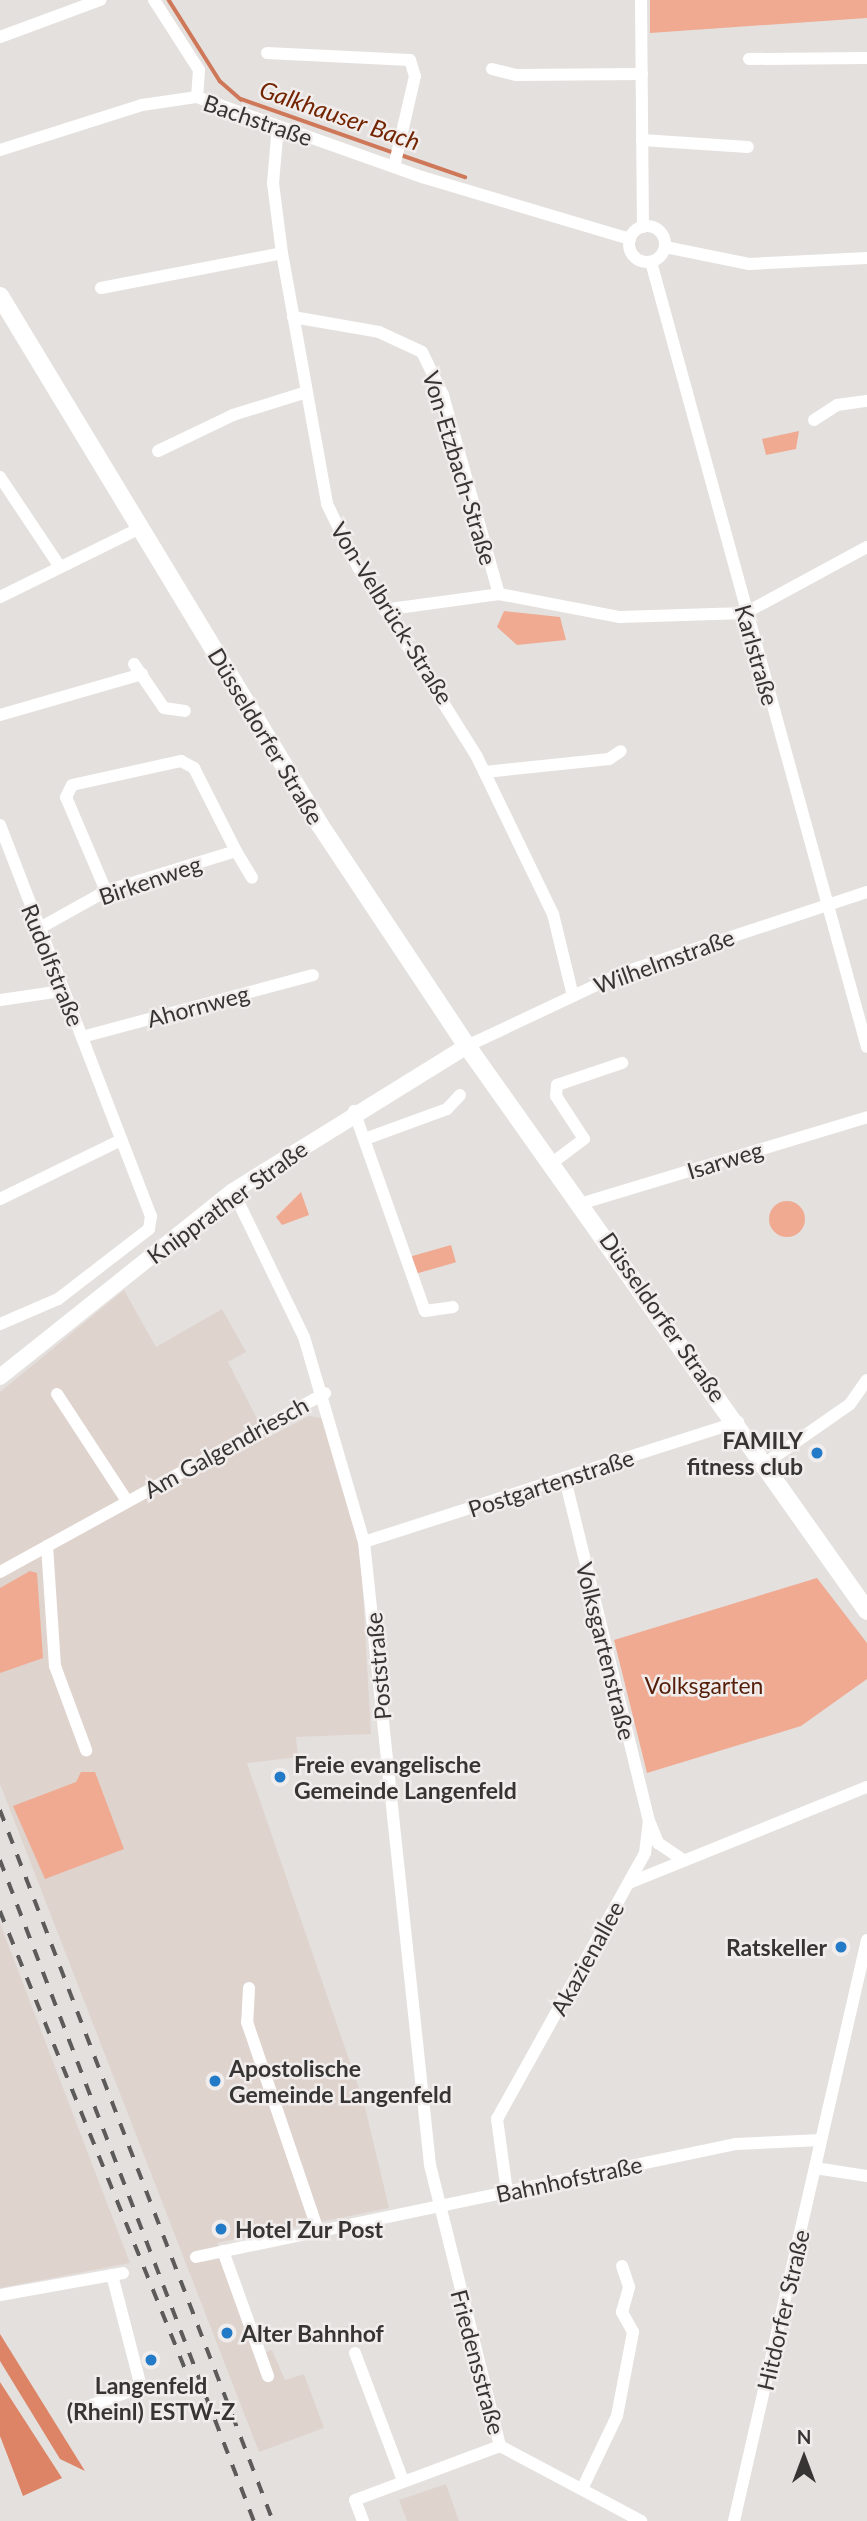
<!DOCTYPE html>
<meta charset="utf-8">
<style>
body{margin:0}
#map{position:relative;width:867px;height:2521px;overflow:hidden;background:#e4e0de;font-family:Lato,sans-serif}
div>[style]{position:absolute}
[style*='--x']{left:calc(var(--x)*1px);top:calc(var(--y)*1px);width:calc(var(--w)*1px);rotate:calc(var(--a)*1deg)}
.built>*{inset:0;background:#dfd3ce}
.green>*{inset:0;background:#efaa91;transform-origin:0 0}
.round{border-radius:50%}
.forest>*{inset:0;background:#dc8465}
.stream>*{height:3.5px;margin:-1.75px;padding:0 1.75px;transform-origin:1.75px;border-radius:1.75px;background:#cf7859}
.minor>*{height:12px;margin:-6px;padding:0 6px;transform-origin:6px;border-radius:6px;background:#fff}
.minor>.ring{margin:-6px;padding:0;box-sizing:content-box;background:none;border:12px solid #fff;border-radius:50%}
.secondary>*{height:16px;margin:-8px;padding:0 8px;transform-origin:8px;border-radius:8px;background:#fff}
.primary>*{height:18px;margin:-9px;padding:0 9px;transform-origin:9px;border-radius:9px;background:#fff}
.rail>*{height:3.5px;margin-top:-1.75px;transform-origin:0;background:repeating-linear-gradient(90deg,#5c5b5a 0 12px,transparent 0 24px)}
.dots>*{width:19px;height:19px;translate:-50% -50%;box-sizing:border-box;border:4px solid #f1edec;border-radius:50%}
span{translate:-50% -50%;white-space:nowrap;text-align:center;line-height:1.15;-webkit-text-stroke:5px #f1edec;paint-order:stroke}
.street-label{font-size:23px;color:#363534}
.poi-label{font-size:23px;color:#363534;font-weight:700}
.right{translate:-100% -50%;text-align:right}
.left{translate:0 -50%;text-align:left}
.park-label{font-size:23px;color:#551e08}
.water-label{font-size:24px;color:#732401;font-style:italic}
.north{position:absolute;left:769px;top:2423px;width:70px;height:70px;-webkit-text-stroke:5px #f1edec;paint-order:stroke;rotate:0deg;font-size:19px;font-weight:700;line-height:28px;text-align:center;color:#363534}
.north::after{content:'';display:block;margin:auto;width:24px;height:32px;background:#363534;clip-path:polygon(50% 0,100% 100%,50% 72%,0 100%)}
</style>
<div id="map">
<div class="built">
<div style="clip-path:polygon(124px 1290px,156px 1347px,222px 1309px,246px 1352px,228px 1362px,267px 1438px,309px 1416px,326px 1419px,360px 1542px,371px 1734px,296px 1737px,298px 1757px,247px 1763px,364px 2103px,389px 2208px,217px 2243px,262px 2353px,272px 2350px,285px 2380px,304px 2374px,324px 2428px,259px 2452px,0 1784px,0 1392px)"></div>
<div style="clip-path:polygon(0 1923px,130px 2263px,0 2288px)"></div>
<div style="clip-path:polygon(446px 2484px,459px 2521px,407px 2521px,399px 2500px)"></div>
</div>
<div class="green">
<div style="clip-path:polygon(650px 0,867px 0,867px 18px,650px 33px)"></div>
<div style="clip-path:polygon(799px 431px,796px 449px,766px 455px,762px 439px)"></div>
<div style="clip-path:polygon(504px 611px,560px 617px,566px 640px,517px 645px,497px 627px)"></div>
<div style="clip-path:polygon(301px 1192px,309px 1215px,282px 1225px,276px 1217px)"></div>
<div class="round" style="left:769px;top:1201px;width:36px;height:36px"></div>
<div style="left:451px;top:1245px;width:18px;height:41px;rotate:74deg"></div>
<div style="clip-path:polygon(30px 1571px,37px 1573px,43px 1658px,0 1673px,0 1588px)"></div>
<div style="clip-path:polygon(817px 1578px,867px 1643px,867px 1679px,801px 1726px,647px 1773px,614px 1640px)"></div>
<div style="clip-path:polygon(81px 1772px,95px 1772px,124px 1849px,45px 1879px,13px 1806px,76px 1782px)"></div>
</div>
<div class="forest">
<div style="clip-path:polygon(0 2334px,85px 2471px,60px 2459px,0 2361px)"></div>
<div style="clip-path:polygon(0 2382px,62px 2478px,23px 2496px,0 2436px)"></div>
</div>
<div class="stream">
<div style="--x:169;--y:0;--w:96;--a:57.8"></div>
<div style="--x:220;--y:81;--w:28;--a:41"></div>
<div style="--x:241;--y:99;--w:162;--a:19.4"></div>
<div style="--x:401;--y:155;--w:68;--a:19"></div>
</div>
<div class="minor">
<div style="--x:154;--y:0;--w:83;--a:57.3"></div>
<div style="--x:199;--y:70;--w:27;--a:94"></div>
<div style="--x:641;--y:0;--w:227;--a:89.5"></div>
<div style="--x:0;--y:37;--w:107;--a:-20.3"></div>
<div style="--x:267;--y:53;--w:143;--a:2.8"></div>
<div style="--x:410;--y:60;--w:17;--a:73"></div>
<div style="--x:415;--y:76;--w:93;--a:103"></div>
<div style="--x:749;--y:59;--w:118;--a:-0.5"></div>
<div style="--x:492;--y:69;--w:25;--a:14"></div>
<div style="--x:516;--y:75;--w:126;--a:-0.5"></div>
<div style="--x:278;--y:126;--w:57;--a:95"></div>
<div style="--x:273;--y:183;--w:71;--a:82.7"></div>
<div style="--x:282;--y:253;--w:255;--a:79.8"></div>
<div style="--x:327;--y:504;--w:70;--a:63.8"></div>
<div style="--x:358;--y:567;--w:224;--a:57.9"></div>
<div style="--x:477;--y:757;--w:174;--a:64.2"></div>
<div style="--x:553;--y:914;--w:84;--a:76.3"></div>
<div style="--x:642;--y:140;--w:106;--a:3.8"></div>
<div style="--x:0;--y:150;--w:149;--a:-17.6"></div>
<div style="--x:142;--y:105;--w:56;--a:-8.3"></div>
<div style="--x:197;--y:97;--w:239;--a:19.6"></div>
<div style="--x:422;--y:177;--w:217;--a:16.6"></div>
<div class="ring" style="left:629px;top:226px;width:24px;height:24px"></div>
<div style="--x:665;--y:247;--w:86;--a:11.4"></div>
<div style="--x:749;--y:264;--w:118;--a:-2.9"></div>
<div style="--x:651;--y:262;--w:814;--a:74.62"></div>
<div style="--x:101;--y:288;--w:184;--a:-10.9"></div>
<div style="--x:293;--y:317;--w:87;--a:9.9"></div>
<div style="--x:379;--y:332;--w:47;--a:24.9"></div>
<div style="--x:422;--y:352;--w:48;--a:64"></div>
<div style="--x:443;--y:395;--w:207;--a:74.3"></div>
<div style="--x:814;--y:420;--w:27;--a:-33"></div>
<div style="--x:837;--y:405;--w:30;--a:-8"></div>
<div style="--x:158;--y:451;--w:83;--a:-25.6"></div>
<div style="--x:233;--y:415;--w:73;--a:-17.4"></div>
<div style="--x:0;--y:477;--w:108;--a:56.3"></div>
<div style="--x:0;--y:597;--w:156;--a:-26.2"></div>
<div style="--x:390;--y:609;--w:110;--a:-7.8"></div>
<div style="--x:499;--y:594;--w:123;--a:10.8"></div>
<div style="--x:620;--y:617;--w:125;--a:-1.8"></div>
<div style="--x:745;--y:613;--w:139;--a:-28.4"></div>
<div style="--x:134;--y:664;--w:53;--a:55.7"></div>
<div style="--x:164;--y:708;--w:21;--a:8"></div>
<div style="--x:0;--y:715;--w:148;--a:-16.1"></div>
<div style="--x:485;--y:772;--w:125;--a:-6"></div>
<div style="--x:609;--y:759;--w:14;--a:-34"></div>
<div style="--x:0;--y:825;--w:419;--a:68.9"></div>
<div style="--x:151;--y:1216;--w:13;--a:99"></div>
<div style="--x:149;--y:1229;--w:115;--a:142.4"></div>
<div style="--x:58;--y:1299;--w:63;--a:156.7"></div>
<div style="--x:106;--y:891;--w:102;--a:-113.1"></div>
<div style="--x:66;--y:797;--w:13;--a:-63"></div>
<div style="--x:72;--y:785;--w:112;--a:-12.4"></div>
<div style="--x:181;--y:761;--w:15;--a:28"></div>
<div style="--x:194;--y:768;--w:93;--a:63.2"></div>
<div style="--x:38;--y:929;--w:78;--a:-29.2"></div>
<div style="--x:106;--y:891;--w:136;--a:-17.1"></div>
<div style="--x:236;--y:851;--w:31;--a:59"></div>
<div style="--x:0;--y:1000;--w:63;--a:-8.3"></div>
<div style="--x:82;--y:1037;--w:239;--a:-15"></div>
<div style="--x:467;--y:1046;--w:171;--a:-25.2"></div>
<div style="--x:622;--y:973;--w:258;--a:-18.3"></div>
<div style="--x:354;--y:1111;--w:212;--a:70.5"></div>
<div style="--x:425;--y:1311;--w:28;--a:-8"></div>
<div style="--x:365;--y:1139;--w:87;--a:-20.1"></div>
<div style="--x:447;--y:1109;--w:19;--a:-47"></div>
<div style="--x:552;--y:1163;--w:40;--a:-37"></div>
<div style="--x:584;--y:1139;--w:51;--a:-123.1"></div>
<div style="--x:556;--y:1096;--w:11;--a:-85"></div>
<div style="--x:557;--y:1085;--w:69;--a:-18.7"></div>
<div style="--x:233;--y:1191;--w:162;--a:64.1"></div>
<div style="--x:304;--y:1337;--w:214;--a:73.7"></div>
<div style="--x:364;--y:1542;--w:626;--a:83.95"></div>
<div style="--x:430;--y:2165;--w:290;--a:76"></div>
<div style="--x:500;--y:2446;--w:160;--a:28"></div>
<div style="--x:0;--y:1199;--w:135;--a:-26"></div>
<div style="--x:583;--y:1203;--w:297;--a:-16.8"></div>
<div style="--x:57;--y:1394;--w:128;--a:56.8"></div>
<div style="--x:767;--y:1462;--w:101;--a:-34.9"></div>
<div style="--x:850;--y:1404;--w:29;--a:-55"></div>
<div style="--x:364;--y:1542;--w:393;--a:-17.8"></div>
<div style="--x:47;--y:1546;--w:120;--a:86.2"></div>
<div style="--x:55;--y:1666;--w:90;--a:69.7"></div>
<div style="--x:0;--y:1572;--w:371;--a:-28.8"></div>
<div style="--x:650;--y:1823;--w:22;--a:68"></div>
<div style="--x:658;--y:1843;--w:30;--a:34"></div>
<div style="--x:629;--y:1883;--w:257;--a:-22"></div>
<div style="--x:249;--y:1988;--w:34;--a:93"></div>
<div style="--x:247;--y:2022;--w:220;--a:71.2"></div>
<div style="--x:815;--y:2168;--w:53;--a:8.7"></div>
<div style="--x:507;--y:2192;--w:74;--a:-97.8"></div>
<div style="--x:497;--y:2119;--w:304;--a:-60.9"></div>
<div style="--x:645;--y:1853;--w:32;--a:-83"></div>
<div style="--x:649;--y:1821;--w:351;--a:-103.8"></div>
<div style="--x:223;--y:2251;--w:133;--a:70.2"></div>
<div style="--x:196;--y:2257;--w:552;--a:-11.82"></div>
<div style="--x:736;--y:2144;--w:85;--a:-2.7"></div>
<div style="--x:0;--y:2295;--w:125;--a:-10.1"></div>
<div style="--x:355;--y:2353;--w:137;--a:69.4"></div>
<div style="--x:84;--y:2408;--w:61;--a:-20.2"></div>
<div style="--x:141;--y:2387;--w:116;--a:-104.5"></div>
<div style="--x:583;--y:2487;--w:79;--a:-64.4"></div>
<div style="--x:617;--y:2416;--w:86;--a:-79.2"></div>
<div style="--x:633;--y:2332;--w:23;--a:-119"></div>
<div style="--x:622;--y:2312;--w:26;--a:-74"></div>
<div style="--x:629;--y:2287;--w:22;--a:-108"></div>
<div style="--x:363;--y:2521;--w:22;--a:-111"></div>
<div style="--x:355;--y:2500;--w:155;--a:-20.4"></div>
<div style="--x:734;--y:2521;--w:596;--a:-77.11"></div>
</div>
<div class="secondary">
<div style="--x:0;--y:1377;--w:298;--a:-38.6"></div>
<div style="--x:233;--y:1191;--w:275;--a:-31.8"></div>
</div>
<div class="primary">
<div style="--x:0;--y:296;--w:618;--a:58.83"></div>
<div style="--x:320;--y:825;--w:265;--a:56.4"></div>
<div style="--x:467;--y:1046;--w:692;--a:54.7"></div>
</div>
<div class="rail">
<div style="--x:0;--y:1810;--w:762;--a:68.99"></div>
<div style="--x:0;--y:1860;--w:708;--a:68.98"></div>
<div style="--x:0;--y:1911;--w:518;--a:67.99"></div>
</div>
<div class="dots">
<div style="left:817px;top:1453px;background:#237ac7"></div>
<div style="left:280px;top:1777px;background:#237ac7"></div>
<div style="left:841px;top:1947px;background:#237ac7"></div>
<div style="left:215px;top:2081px;background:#237ac7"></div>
<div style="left:221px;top:2229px;background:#237ac7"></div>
<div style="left:227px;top:2333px;background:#237ac7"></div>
<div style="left:151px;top:2360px;background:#237ac7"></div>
</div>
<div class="street-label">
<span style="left:258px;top:120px;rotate:19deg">Bachstraße</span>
<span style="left:460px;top:468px;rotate:73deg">Von-Etzbach-Straße</span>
<span style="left:392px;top:613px;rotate:58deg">Von-Velbrück-Straße</span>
<span style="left:757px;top:655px;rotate:74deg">Karlstraße</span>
<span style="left:266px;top:736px;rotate:59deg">Düsseldorfer Straße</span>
<span style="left:150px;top:880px;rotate:-19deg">Birkenweg</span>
<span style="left:664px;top:961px;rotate:-20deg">Wilhelmstraße</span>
<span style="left:53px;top:965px;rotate:68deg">Rudolfstraße</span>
<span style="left:198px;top:1006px;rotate:-15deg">Ahornweg</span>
<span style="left:725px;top:1160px;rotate:-17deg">Isarweg</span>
<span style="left:227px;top:1202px;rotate:-36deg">Knipprather Straße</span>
<span style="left:663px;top:1317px;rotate:55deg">Düsseldorfer Straße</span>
<span style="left:226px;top:1447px;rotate:-29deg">Am Galgendriesch</span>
<span style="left:551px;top:1483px;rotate:-18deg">Postgartenstraße</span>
<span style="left:606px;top:1651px;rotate:76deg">Volksgartenstraße</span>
<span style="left:378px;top:1666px;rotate:-95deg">Poststraße</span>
<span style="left:587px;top:1958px;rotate:-61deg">Akazienallee</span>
<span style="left:569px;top:2179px;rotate:-12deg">Bahnhofstraße</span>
<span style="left:783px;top:2310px;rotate:-77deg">Hitdorfer Straße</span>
<span style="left:478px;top:2362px;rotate:75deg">Friedensstraße</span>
</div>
<div class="poi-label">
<span class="right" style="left:803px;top:1453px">FAMILY<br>fitness club</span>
<span class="left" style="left:294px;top:1777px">Freie evangelische<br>Gemeinde Langenfeld</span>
<span class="right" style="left:827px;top:1947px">Ratskeller</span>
<span class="left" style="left:229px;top:2081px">Apostolische<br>Gemeinde Langenfeld</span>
<span class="left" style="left:235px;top:2229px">Hotel Zur Post</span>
<span class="left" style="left:241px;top:2333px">Alter Bahnhof</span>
<span style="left:151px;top:2398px">Langenfeld<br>(Rheinl) ESTW-Z</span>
</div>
<div class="park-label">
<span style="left:704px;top:1685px">Volksgarten</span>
</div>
<div class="water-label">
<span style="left:340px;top:115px;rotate:19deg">Galkhauser Bach</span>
</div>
<div class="north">N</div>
</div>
